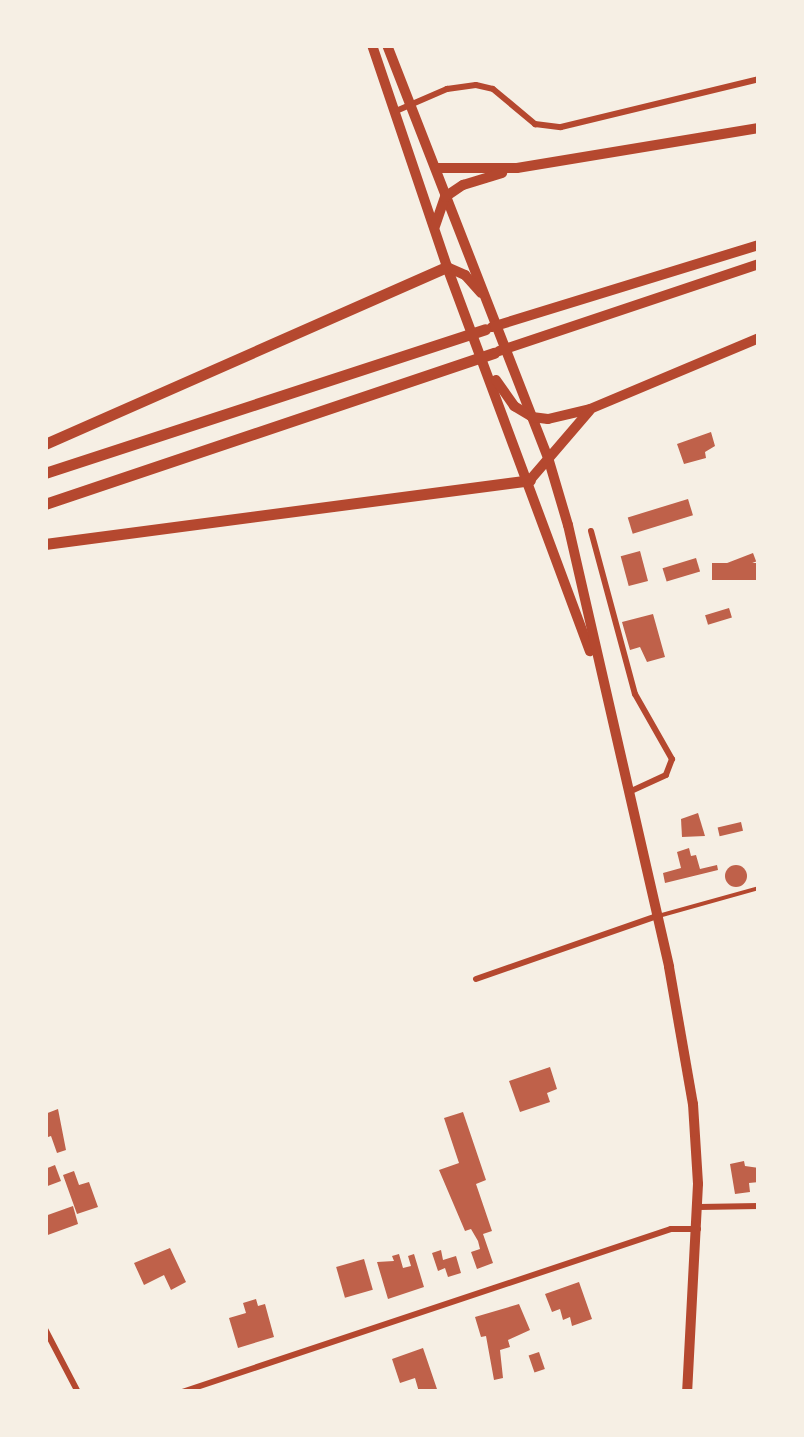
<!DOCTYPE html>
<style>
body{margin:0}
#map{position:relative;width:804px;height:1437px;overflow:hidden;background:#f6efe4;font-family:Figtree,sans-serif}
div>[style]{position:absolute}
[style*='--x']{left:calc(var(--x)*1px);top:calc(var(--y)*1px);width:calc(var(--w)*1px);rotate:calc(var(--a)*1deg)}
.building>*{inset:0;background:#bf614a;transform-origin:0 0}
.round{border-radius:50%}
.service>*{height:4px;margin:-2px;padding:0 2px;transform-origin:2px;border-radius:2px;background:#b5482f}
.minor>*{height:6px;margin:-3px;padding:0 3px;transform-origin:3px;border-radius:3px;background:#b5482f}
.primary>*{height:10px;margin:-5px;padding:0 5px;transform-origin:5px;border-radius:5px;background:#b5482f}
.trunk>*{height:11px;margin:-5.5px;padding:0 5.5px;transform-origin:5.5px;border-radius:5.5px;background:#b5482f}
span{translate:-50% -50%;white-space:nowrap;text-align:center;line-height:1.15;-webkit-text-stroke:10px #f6efe4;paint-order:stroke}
.frame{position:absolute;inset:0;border:48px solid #f6efe4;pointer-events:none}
</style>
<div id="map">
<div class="building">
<div style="clip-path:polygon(711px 432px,715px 446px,705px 452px,706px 458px,684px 464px,677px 444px)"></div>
<div style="left:688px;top:499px;width:17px;height:63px;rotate:73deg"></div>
<div style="left:640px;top:551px;width:31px;height:20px;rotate:75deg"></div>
<div style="left:753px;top:553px;width:9px;height:36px;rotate:69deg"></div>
<div style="left:696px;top:558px;width:14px;height:35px;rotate:73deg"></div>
<div style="left:759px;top:563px;width:17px;height:47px;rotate:90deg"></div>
<div style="left:729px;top:608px;width:10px;height:25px;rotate:73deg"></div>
<div style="clip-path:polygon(653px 614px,665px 657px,647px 662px,640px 647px,630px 650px,622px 622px)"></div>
<div style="clip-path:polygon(698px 813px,705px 836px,682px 837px,681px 819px)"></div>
<div style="left:741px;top:822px;width:9px;height:24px;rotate:77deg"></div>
<div style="clip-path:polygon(689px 848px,691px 856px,696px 855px,700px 869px,717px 865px,718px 870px,665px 883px,663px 873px,681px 868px,677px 852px)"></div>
<div class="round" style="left:725px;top:865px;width:22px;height:22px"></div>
<div style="clip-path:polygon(550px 1067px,557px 1089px,547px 1093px,550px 1102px,520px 1112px,509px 1081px)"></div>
<div style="clip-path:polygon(58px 1109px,66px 1150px,57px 1153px,51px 1136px,45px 1138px,45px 1114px)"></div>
<div style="clip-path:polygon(463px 1112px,486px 1180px,476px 1184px,492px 1231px,483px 1234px,493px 1263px,477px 1269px,471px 1252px,480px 1249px,478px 1241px,471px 1229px,465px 1231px,439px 1170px,459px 1163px,444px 1118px)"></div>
<div style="clip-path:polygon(744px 1161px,745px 1166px,759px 1168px,759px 1182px,749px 1183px,750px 1192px,735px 1194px,730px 1164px)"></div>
<div style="clip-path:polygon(55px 1165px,61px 1181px,45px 1187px,45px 1169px)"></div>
<div style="clip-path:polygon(74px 1171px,79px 1185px,89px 1182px,98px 1207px,77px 1214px,63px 1175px)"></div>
<div style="clip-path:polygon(73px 1206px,78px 1224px,45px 1236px,45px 1216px)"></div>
<div style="clip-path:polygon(170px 1248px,186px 1282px,171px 1290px,164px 1275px,144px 1285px,134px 1263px)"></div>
<div style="clip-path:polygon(441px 1250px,443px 1260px,456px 1256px,461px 1273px,448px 1277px,445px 1268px,438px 1271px,432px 1253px)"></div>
<div style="clip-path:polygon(399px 1254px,403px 1268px,411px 1266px,408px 1256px,414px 1254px,424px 1287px,388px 1299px,377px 1262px,394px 1261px,392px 1256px)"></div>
<div style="left:364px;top:1259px;width:32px;height:29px;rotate:74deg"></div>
<div style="clip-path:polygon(579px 1282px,592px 1319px,572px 1326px,570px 1317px,563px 1320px,560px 1309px,552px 1312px,545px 1294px)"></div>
<div style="clip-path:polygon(256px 1299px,258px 1306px,265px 1304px,274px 1337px,238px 1348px,229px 1318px,246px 1313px,243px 1303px)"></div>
<div style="clip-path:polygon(519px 1304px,530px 1330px,508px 1340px,510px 1347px,500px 1350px,503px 1378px,494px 1380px,486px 1336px,481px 1337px,475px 1317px)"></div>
<div style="clip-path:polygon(423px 1348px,438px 1392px,419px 1392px,415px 1378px,400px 1383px,392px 1359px)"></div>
<div style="left:539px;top:1352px;width:18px;height:11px;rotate:71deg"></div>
</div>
<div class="service">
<div style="--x:662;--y:915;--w:101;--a:-15.6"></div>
</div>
<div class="minor">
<div style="--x:396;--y:111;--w:56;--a:-23.3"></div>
<div style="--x:447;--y:89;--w:29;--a:-8"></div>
<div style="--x:476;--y:85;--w:17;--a:13"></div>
<div style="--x:493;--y:89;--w:55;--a:39.8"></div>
<div style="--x:535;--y:124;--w:26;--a:7"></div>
<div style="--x:561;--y:127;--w:204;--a:-13.6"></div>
<div style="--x:591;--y:531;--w:169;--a:74.9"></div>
<div style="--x:635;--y:694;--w:75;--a:60.4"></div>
<div style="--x:672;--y:759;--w:17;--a:111"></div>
<div style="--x:666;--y:775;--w:41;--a:155.3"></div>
<div style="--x:476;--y:979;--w:192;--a:-19.2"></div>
<div style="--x:699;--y:1207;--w:60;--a:-1"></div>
<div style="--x:45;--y:1329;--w:71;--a:62.4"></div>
<div style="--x:182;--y:1392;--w:515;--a:-18.43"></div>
<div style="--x:671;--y:1229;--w:27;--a:0"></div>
</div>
<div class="primary">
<div style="--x:372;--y:45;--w:234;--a:71.3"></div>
<div style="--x:447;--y:267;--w:410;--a:69.6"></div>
<div style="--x:387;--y:45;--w:446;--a:68.7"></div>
<div style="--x:549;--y:461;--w:67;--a:73.5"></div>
<div style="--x:568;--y:525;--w:453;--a:77.1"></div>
<div style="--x:669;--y:967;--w:139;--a:80.1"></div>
<div style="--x:693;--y:1104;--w:80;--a:86.4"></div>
<div style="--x:698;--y:1184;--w:208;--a:93"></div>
<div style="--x:436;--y:168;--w:81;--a:0"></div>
<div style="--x:517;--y:168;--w:245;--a:-9.4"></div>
<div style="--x:435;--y:226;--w:31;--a:-71"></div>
<div style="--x:445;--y:197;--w:22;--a:-34"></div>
<div style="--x:463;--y:185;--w:41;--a:-17.1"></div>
<div style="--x:447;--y:267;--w:20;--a:24"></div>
<div style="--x:465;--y:275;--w:24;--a:48"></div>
<div style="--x:492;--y:327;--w:279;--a:-17.1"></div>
<div style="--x:499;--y:351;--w:274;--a:-18.5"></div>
<div style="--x:496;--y:380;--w:32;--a:55"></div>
<div style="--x:514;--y:406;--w:21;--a:31"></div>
<div style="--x:532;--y:417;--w:16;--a:7"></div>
<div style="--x:548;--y:419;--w:43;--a:-13.4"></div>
<div style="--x:590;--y:409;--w:183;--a:-22.8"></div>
<div style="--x:530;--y:480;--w:92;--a:-49.4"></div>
</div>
<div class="trunk">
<div style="--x:45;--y:444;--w:439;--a:-23.8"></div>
<div style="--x:45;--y:473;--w:463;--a:-18.1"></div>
<div style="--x:45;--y:504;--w:474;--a:-18.6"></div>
<div style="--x:45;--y:544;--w:489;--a:-7.5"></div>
</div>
<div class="frame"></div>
</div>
